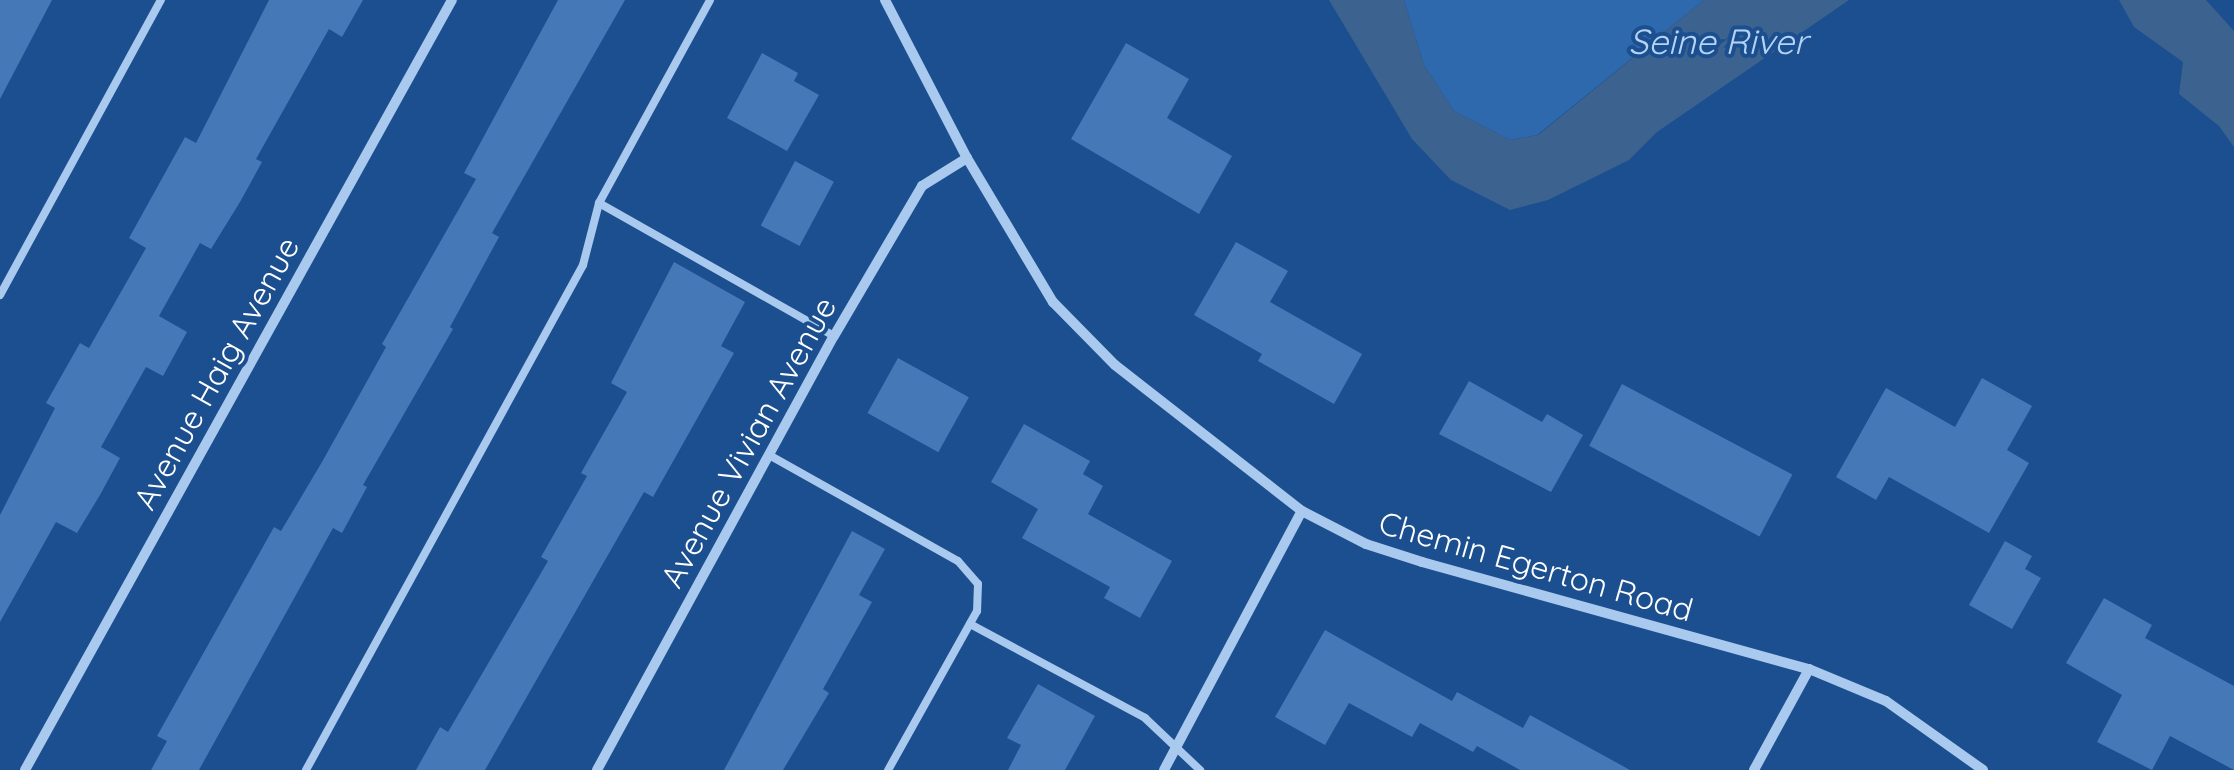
<!DOCTYPE html>
<style>
body{margin:0}
#map{position:relative;width:2234px;height:770px;overflow:hidden;background:#1b4f8f;font-family:Quicksand,sans-serif}
div>[style]{position:absolute}
[style*='--x']{left:calc(var(--x)*1px);top:calc(var(--y)*1px);width:calc(var(--w)*1px);rotate:calc(var(--a)*1deg)}
.green>*{inset:0;background:#2e69ad}
.water>*{inset:0;background:#3c6290}
.building>*{inset:0;background:#4478b7;transform-origin:0 0}
.lane>*{height:8px;margin:-4px;padding:0 4px;transform-origin:4px;border-radius:4px;background:#a9c9ee}
.street>*{height:10px;margin:-5px;padding:0 5px;transform-origin:5px;border-radius:5px;background:#a9c9ee}
span{translate:-50% -50%;white-space:nowrap;text-align:center;line-height:1.15;-webkit-text-stroke:8px #1b4f8f;paint-order:stroke}
.street-label{font-size:32px;color:#fff}
.water-label{font-size:35px;color:#b5d3f5;font-style:italic}
</style>
<div id="map">
<div class="green">
<div style="clip-path:polygon(1404px 0,1704px 0,1537px 135px,1510px 140px,1454px 111px,1424px 65px)"></div>
</div>
<div class="water">
<div style="clip-path:polygon(1329px 0,1404px 0,1424px 65px,1454px 111px,1510px 140px,1538px 135px,1704px 0,1849px 0,1657px 132px,1629px 160px,1548px 200px,1510px 210px,1451px 180px,1412px 139px)"></div>
<div style="clip-path:polygon(2119px 0,2206px 0,2234px 31px,2234px 147px,2219px 126px,2179px 94px,2183px 62px,2134px 27px)"></div>
</div>
<div class="building">
<div style="clip-path:polygon(0 0,52px 0,0 99px)"></div>
<div style="clip-path:polygon(269px 0,363px 0,342px 37px,329px 29px,256px 159px,262px 162px,240px 202px,211px 249px,200px 243px,159px 316px,187px 332px,163px 376px,146px 367px,101px 447px,120px 458px,100px 495px,77px 533px,56px 522px,0 622px,0 515px,55px 408px,46px 403px,80px 343px,89px 348px,146px 248px,129px 238px,185px 137px,196px 143px)"></div>
<div style="clip-path:polygon(558px 0,625px 0,492px 233px,499px 237px,450px 327px,453px 329px,363px 485px,367px 487px,342px 533px,333px 528px,199px 770px,151px 770px,167px 741px,157px 736px,274px 527px,281px 531px,322px 462px,386px 347px,382px 344px,476px 179px,464px 173px)"></div>
<div style="clip-path:polygon(1126px 43px,1189px 79px,1167px 118px,1232px 156px,1199px 214px,1071px 139px)"></div>
<div style="clip-path:polygon(762px 53px,798px 73px,794px 81px,819px 95px,787px 151px,727px 118px)"></div>
<div style="left:795px;top:161px;width:44px;height:73px;rotate:28deg"></div>
<div style="clip-path:polygon(1236px 242px,1288px 271px,1270px 302px,1362px 354px,1334px 404px,1258px 361px,1262px 354px,1194px 315px)"></div>
<div style="clip-path:polygon(674px 262px,745px 302px,721px 346px,734px 353px,653px 497px,644px 492px,485px 770px,416px 770px,440px 727px,448px 732px,548px 561px,541px 557px,587px 476px,581px 473px,627px 392px,611px 383px)"></div>
<div style="left:898px;top:358px;width:81px;height:63px;rotate:29deg"></div>
<div style="clip-path:polygon(1982px 378px,2032px 406px,2007px 450px,2029px 463px,1989px 533px,1889px 477px,1876px 500px,1836px 477px,1886px 388px,1955px 427px)"></div>
<div style="clip-path:polygon(1469px 381px,1542px 422px,1547px 414px,1583px 435px,1551px 492px,1439px 434px)"></div>
<div style="left:1622px;top:384px;width:193px;height:70px;rotate:28deg"></div>
<div style="clip-path:polygon(1024px 424px,1090px 461px,1083px 474px,1103px 486px,1088px 514px,1172px 561px,1140px 618px,1104px 598px,1110px 587px,1022px 538px,1038px 509px,991px 482px)"></div>
<div style="clip-path:polygon(852px 531px,885px 549px,859px 595px,872px 602px,823px 689px,829px 693px,783px 770px,724px 770px)"></div>
<div style="clip-path:polygon(2005px 541px,2032px 556px,2025px 569px,2041px 578px,2012px 629px,1969px 605px)"></div>
<div style="clip-path:polygon(2104px 598px,2152px 625px,2145px 638px,2234px 686px,2234px 770px,2170px 736px,2152px 770px,2097px 742px,2122px 695px,2066px 663px)"></div>
<div style="clip-path:polygon(1325px 630px,1452px 701px,1457px 692px,1523px 728px,1530px 715px,1630px 770px,1520px 770px,1477px 746px,1473px 752px,1420px 723px,1412px 737px,1349px 703px,1325px 745px,1275px 717px)"></div>
<div style="clip-path:polygon(1038px 684px,1095px 716px,1065px 770px,1008px 770px,1021px 745px,1007px 738px)"></div>
</div>
<div class="lane">
<div style="--x:599;--y:203;--w:270;--a:29.5"></div>
<div style="--x:0;--y:295;--w:336;--a:-61.4"></div>
<div style="--x:769;--y:455;--w:217;--a:29.3"></div>
<div style="--x:958;--y:561;--w:30;--a:49"></div>
<div style="--x:978;--y:584;--w:27;--a:92"></div>
<div style="--x:977;--y:611;--w:182;--a:119.2"></div>
<div style="--x:970;--y:624;--w:199;--a:28.2"></div>
<div style="--x:1145;--y:718;--w:76;--a:43.4"></div>
<div style="--x:306;--y:770;--w:576;--a:-61.25"></div>
<div style="--x:583;--y:265;--w:64;--a:-75.5"></div>
<div style="--x:599;--y:203;--w:231;--a:-61.3"></div>
</div>
<div class="street">
<div style="--x:885;--y:0;--w:178;--a:62.6"></div>
<div style="--x:967;--y:158;--w:168;--a:59.2"></div>
<div style="--x:1053;--y:302;--w:88;--a:45.5"></div>
<div style="--x:1115;--y:365;--w:237;--a:38"></div>
<div style="--x:1302;--y:511;--w:72;--a:27.3"></div>
<div style="--x:1366;--y:544;--w:59;--a:17.8"></div>
<div style="--x:1422;--y:562;--w:402;--a:15.5"></div>
<div style="--x:1809;--y:669;--w:83;--a:22.6"></div>
<div style="--x:1886;--y:701;--w:119;--a:35.4"></div>
<div style="--x:25;--y:770;--w:880;--a:-60.99"></div>
<div style="--x:597;--y:770;--w:494;--a:-61.4"></div>
<div style="--x:834;--y:336;--w:174;--a:-59.6"></div>
<div style="--x:922;--y:186;--w:53;--a:-31.9"></div>
<div style="--x:1164;--y:770;--w:293;--a:-62"></div>
<div style="--x:1754;--y:770;--w:115;--a:-61.4"></div>
</div>
<div class="street-label">
<span style="left:216px;top:373px;rotate:-61deg">Avenue Haig Avenue</span>
<span style="left:748px;top:442px;rotate:-61deg">Avenue Vivian Avenue</span>
<span style="left:1536px;top:566px;rotate:16deg">Chemin Egerton Road</span>
</div>
<div class="water-label">
<span style="left:1718px;top:41px">Seine River</span>
</div>
</div>
